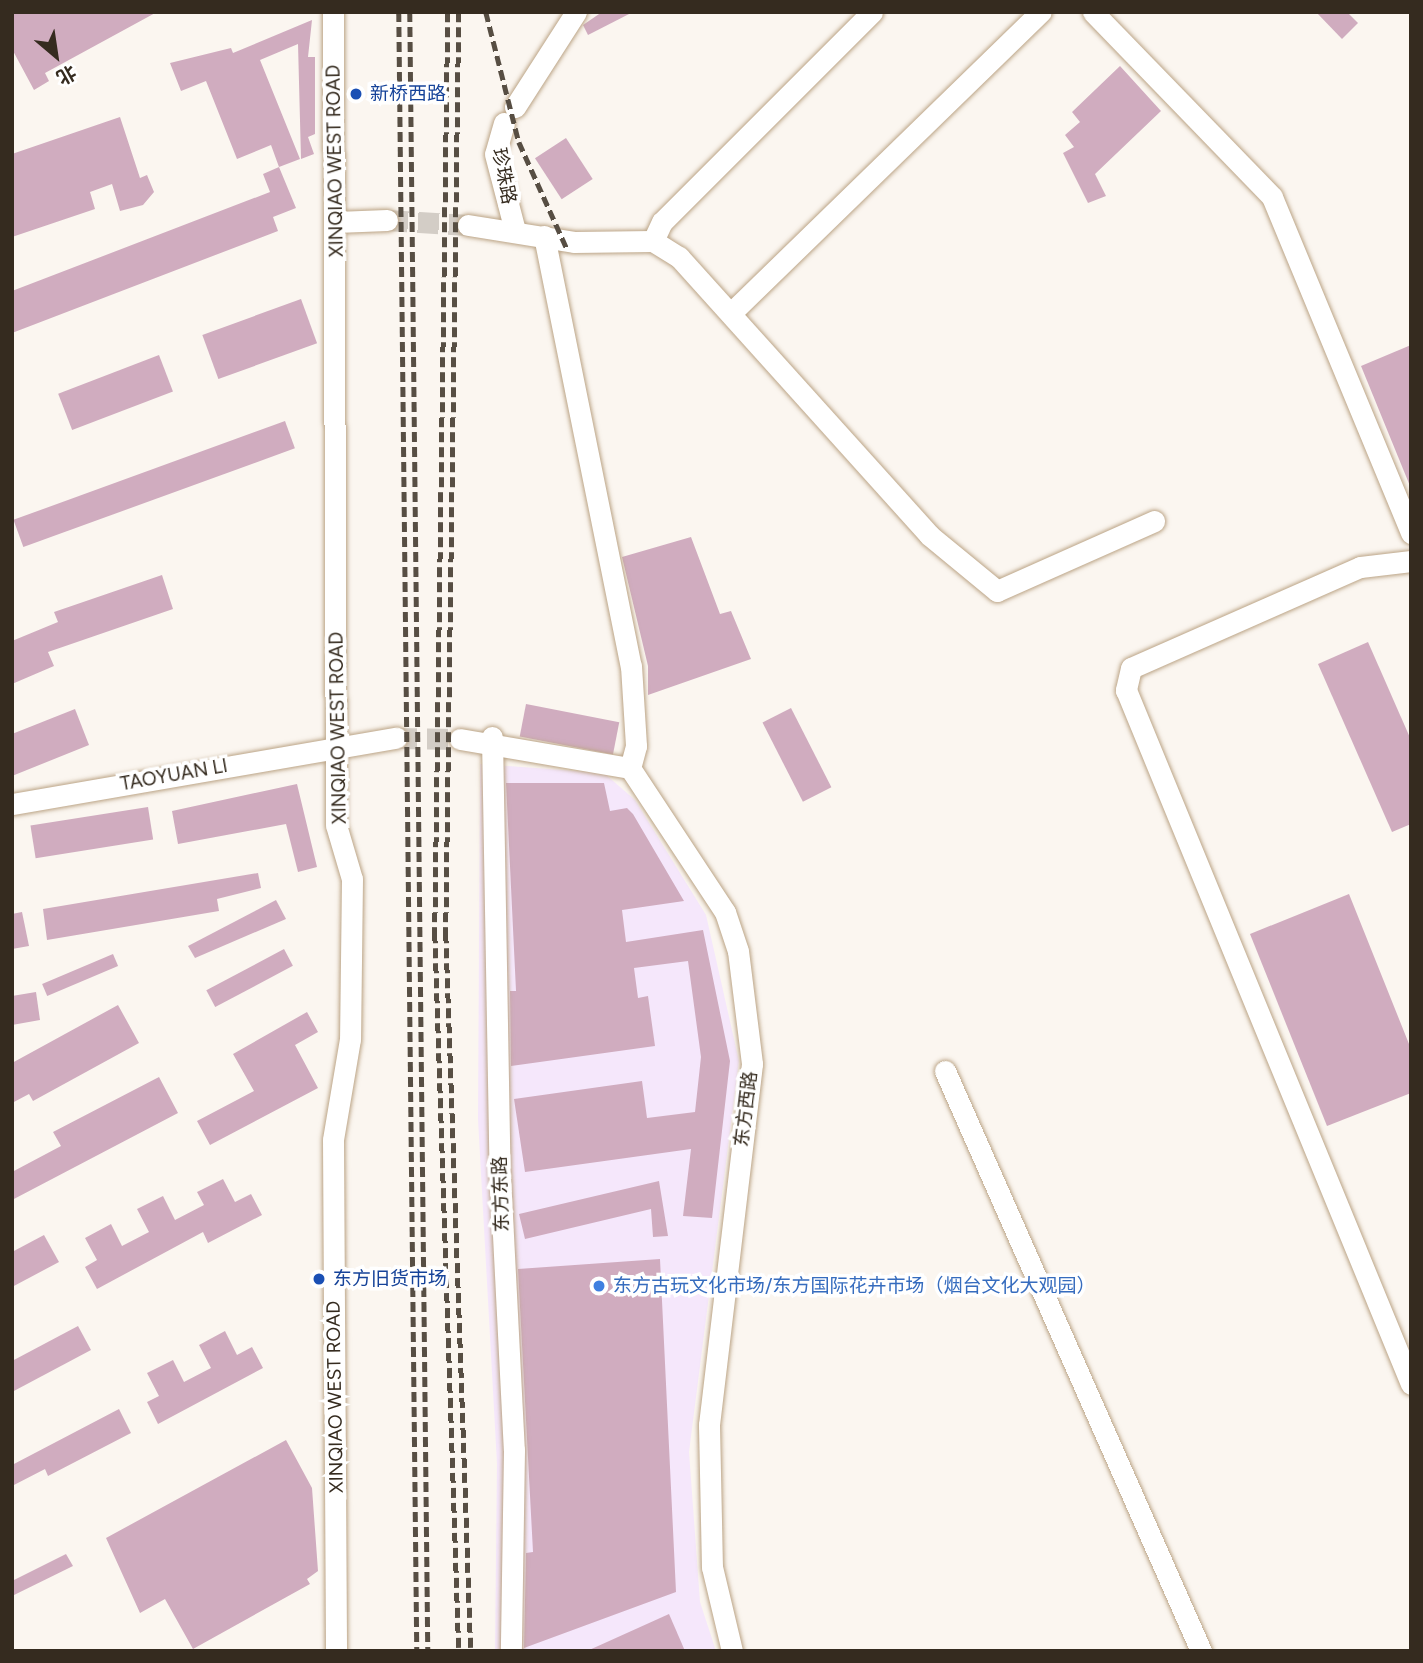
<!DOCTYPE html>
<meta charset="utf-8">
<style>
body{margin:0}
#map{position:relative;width:1423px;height:1663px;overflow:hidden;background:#fbf6f0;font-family:Figtree,"Noto Sans SC",sans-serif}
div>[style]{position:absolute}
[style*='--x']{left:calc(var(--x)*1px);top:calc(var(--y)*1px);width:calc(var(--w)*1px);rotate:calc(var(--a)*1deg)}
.commercial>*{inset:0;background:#f5e7fb}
.building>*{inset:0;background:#d0acbf;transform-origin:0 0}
.minor-tunnel>*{height:21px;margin-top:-10.5px;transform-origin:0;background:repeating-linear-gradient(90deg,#d3cdc6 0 21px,transparent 0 31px)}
.roads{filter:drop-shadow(0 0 2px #bba486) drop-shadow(0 0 2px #bba486)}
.minor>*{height:21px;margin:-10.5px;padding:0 10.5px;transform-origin:10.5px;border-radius:10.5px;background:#fff}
.rail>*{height:4.5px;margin-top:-2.25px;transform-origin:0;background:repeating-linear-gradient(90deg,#574e43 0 10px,transparent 0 15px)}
.dots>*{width:19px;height:19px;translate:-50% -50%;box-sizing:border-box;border:4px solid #fff;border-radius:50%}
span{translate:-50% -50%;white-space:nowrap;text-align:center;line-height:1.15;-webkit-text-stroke:7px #fff;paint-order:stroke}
.transit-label{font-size:19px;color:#164399}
.left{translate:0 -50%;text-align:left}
.street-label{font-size:19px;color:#352b1f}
.shop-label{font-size:19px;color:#366cbe}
.frame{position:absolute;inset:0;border:14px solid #352b1f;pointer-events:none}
.north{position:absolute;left:21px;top:21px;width:70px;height:70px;-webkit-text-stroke:5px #fff;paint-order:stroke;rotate:151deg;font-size:19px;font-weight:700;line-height:28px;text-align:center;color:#352b1f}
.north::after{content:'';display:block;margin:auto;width:24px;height:32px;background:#352b1f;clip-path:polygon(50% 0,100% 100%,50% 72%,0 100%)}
</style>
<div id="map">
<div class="commercial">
<div style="clip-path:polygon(480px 764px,604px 773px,635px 800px,706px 915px,739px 1061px,689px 1452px,700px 1602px,716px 1651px,495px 1651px,497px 1464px,478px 1119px)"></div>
</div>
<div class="building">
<div style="clip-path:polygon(12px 12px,157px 12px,45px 73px,49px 81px,34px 90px,12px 49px)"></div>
<div style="clip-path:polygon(602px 12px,633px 12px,588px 35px,583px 25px)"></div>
<div style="clip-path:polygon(1316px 12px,1347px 12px,1358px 23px,1342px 39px)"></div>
<div style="clip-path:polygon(312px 20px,308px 57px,315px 57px,315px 134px,308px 137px,314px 154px,301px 159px,298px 44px,260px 60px,300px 159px,279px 167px,271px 145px,237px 159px,206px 81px,181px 91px,170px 63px,231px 48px,233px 53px)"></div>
<div style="clip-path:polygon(1120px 66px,1161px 111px,1095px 174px,1106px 196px,1088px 203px,1063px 153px,1074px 147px,1065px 135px,1080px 122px,1072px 112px)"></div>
<div style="clip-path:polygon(120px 117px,140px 178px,147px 175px,154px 192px,143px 205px,120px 211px,112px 184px,90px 192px,95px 209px,12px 237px,12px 154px)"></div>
<div style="left:566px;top:138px;width:49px;height:37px;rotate:57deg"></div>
<div style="clip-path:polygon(279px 167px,296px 208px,273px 217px,278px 231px,12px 333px,12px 291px,270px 192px,263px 174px)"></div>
<div style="left:301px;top:299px;width:47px;height:105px;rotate:70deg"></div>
<div style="clip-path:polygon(1411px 345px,1411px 486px,1410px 486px,1361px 366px)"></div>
<div style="left:159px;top:355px;width:39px;height:108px;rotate:69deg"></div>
<div style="left:285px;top:421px;width:29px;height:289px;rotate:70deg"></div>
<div style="clip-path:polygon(691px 537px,720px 614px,731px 611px,751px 659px,648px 695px,648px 666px,622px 557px)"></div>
<div style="clip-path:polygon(162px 575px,173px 609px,48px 652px,54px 666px,12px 684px,12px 641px,58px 622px,54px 612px)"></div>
<div style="clip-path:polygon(1368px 642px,1411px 740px,1411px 824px,1392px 832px,1318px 664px)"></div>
<div style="left:526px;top:704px;width:95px;height:33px;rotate:11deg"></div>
<div style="left:791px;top:708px;width:89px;height:32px;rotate:63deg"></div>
<div style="clip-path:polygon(75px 709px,89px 745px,12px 776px,12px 734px)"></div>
<div style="clip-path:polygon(506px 783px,604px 783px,610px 811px,627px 808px,633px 814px,684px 901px,622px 910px,626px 942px,703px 930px,730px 1061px,712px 1218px,683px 1216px,691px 1149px,525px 1172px,514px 1099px,642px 1081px,647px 1118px,695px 1112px,701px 1057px,688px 961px,634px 968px,638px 998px,648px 996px,655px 1046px,511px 1066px,510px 991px,516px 991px)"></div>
<div style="clip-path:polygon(297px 784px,317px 867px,298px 872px,286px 824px,178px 844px,172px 811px)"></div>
<div style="left:148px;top:807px;width:33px;height:119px;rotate:81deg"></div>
<div style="clip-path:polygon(258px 873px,261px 888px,217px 899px,219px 911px,47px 940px,43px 909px)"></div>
<div style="clip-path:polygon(1349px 894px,1411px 1049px,1411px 1093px,1327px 1126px,1250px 934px)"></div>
<div style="clip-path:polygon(276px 900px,286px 919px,195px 958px,188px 946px)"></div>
<div style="clip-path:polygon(22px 912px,29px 946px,12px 949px,12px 914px)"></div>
<div style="left:284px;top:949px;width:19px;height:88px;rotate:62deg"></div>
<div style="left:113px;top:954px;width:13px;height:77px;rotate:67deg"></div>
<div style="clip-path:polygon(36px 992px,40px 1020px,12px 1025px,12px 996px)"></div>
<div style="clip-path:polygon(118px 1005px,139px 1043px,33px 1101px,29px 1094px,12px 1103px,12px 1063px)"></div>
<div style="clip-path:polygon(307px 1012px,318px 1032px,295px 1045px,318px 1088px,210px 1145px,197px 1121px,254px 1091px,233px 1054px)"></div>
<div style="clip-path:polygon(159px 1077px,178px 1113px,12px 1200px,12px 1172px,61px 1146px,53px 1132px)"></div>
<div style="clip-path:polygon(223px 1179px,235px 1202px,251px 1194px,262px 1215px,208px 1243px,203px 1232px,97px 1289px,85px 1267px,97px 1260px,85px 1238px,111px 1224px,122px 1246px,149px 1232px,137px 1209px,163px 1196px,175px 1220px,204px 1205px,197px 1192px)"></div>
<div style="clip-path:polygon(659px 1181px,668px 1236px,653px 1237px,651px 1209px,525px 1239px,519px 1214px)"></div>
<div style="clip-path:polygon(44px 1235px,59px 1262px,12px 1287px,12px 1252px)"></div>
<div style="clip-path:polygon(660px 1259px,676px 1592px,524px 1648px,526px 1553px,533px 1552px,518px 1269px)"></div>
<div style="clip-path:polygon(78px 1326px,91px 1350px,12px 1392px,12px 1361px)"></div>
<div style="clip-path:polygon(225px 1331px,237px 1355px,252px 1347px,263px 1368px,158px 1424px,147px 1402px,159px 1396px,147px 1373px,173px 1360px,184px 1382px,211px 1368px,199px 1345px)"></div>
<div style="clip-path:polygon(119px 1409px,131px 1433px,48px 1476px,45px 1469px,12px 1486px,12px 1465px)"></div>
<div style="clip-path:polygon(286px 1440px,312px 1488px,318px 1571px,307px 1579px,310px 1584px,193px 1649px,165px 1599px,140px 1613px,106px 1538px)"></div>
<div style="clip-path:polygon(66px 1554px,73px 1566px,12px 1596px,12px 1581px)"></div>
<div style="clip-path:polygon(669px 1614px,685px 1651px,587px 1651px)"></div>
</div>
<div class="minor-tunnel">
<div style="--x:387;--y:220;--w:81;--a:3.5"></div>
<div style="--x:396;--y:738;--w:64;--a:0.9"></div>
</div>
<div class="roads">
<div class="minor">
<div style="--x:333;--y:12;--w:813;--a:89.79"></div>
<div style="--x:336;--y:825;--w:56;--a:73.5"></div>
<div style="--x:352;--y:879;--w:160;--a:90.7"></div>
<div style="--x:350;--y:1039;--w:102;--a:99.6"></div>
<div style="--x:333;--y:1140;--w:511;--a:89.66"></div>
<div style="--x:1093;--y:12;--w:257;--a:45.9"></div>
<div style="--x:1272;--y:197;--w:364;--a:67.5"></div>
<div style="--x:515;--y:107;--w:113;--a:-57.3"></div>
<div style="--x:504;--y:123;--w:32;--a:106"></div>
<div style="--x:495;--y:154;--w:80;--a:75.4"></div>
<div style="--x:336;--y:222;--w:51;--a:-2.2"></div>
<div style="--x:468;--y:225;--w:107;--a:9.1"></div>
<div style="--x:574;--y:242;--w:79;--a:-0.7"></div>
<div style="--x:653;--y:241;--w:31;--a:32"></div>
<div style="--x:679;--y:257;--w:374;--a:48"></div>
<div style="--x:929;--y:535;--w:88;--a:39.5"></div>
<div style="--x:997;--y:591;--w:172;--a:-24"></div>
<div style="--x:544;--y:236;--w:439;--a:78.6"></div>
<div style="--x:631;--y:666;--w:80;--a:86.4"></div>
<div style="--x:636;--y:746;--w:23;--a:105"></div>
<div style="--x:653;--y:241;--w:21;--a:-65"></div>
<div style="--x:662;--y:222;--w:297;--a:-45"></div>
<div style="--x:731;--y:313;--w:432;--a:-44.2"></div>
<div style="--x:1411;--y:561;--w:51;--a:173.3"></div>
<div style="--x:1360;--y:567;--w:250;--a:156.2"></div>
<div style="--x:1131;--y:668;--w:23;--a:103"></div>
<div style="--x:1126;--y:690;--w:750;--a:67.67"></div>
<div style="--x:492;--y:737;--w:439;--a:89"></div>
<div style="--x:500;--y:1176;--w:274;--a:87.1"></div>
<div style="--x:514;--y:1450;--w:201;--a:90.9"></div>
<div style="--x:460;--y:739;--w:172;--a:9.7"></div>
<div style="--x:630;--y:768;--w:173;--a:56.6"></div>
<div style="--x:725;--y:912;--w:41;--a:71.6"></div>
<div style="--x:738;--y:951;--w:114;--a:82.9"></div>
<div style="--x:752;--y:1064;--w:364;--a:96.8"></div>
<div style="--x:709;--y:1425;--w:142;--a:88.8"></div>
<div style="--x:712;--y:1567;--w:86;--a:76.6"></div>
<div style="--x:12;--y:804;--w:390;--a:-9.8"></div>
<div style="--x:945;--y:1071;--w:634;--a:66.18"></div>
</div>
</div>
<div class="rail">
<div style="--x:399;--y:12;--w:1639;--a:89.37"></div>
<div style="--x:410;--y:12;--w:1639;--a:89.37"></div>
<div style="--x:448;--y:12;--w:921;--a:90.81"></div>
<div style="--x:435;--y:933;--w:718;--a:88.09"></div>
<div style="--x:459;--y:12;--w:921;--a:90.81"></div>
<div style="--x:446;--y:933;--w:718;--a:88.01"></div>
<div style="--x:486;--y:12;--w:134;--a:75.8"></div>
<div style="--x:519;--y:142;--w:117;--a:65.8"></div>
</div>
<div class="dots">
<div style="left:356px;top:94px;background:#1a4fb4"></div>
<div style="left:319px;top:1279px;background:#1a4fb4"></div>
<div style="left:599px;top:1286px;background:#3f7fe0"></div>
</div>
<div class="transit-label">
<span class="left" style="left:370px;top:94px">新桥西路</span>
<span class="left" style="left:333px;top:1279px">东方旧货市场</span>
</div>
<div class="street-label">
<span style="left:335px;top:161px;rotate:-91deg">XINQIAO WEST ROAD</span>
<span style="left:504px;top:176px;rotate:79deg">珍珠路</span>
<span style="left:338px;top:728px;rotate:-91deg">XINQIAO WEST ROAD</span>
<span style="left:174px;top:775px;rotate:-10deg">TAOYUAN LI</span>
<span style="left:746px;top:1109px;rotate:-83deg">东方西路</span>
<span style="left:501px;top:1194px;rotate:-92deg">东方东路</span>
<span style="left:335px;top:1397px;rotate:-91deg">XINQIAO WEST ROAD</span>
</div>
<div class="shop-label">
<span class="left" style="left:613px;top:1286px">东方古玩文化市场/东方国际花卉市场（烟台文化大观园）</span>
</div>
<div class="frame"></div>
<div class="north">北</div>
</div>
